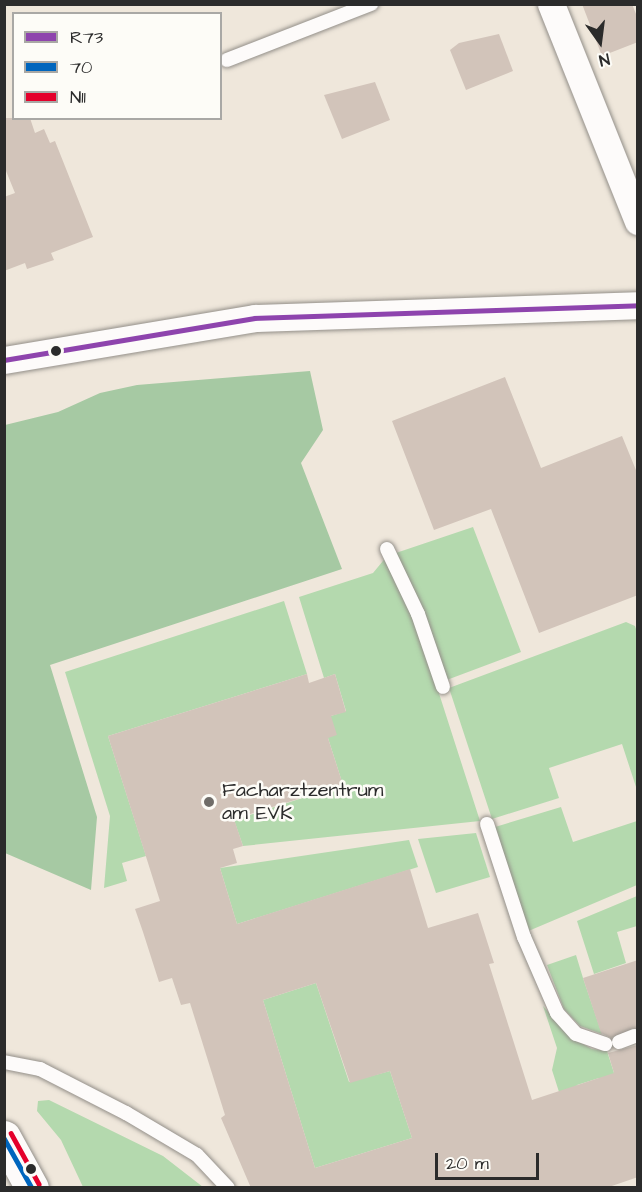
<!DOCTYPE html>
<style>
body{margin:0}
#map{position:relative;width:642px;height:1192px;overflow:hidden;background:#efe7db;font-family:"Architects Daughter",sans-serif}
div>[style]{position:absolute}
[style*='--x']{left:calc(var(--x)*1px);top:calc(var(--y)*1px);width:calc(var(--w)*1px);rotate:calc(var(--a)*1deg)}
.green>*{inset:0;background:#b4d9ae}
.forest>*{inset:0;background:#a6c9a3}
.building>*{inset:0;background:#d2c4ba}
.roads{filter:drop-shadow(0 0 2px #938f89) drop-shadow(0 0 2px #938f89)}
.service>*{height:14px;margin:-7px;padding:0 7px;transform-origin:7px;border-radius:7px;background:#fdfbfa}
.minor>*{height:27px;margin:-13.5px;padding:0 13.5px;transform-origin:13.5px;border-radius:13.5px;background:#fdfbfa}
.tertiary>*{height:33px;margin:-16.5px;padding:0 16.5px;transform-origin:16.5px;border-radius:16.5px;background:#fdfbfa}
.bus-1>*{height:4.5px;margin:-2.25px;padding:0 2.25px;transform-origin:2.25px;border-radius:2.25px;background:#8e44ad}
.bus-2>*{height:4.5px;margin:-2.25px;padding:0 2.25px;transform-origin:2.25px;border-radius:2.25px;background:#0065bd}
.bus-3>*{height:4.5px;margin:-2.25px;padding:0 2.25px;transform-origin:2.25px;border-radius:2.25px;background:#e4002b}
.dots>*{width:16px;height:16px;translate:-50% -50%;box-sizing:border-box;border:3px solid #fdfcf7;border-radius:50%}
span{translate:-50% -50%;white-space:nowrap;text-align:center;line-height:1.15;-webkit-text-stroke:5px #fdfcf7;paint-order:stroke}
.poi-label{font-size:20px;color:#2b2b2b}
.left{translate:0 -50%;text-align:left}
.frame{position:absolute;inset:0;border:6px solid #2b2b2b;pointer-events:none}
.legend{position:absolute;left:12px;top:12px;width:210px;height:108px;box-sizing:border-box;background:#fdfcf7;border:2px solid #a9a8a5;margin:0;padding:8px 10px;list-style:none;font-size:18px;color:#2b2b2b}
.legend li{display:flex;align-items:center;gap:12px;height:30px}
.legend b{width:30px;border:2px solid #a9a8a5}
.north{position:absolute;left:570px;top:12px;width:60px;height:60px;-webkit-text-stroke:4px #fdfcf7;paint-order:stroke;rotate:166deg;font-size:16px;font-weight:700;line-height:24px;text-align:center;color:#2b2b2b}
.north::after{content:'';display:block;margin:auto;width:21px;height:27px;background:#2b2b2b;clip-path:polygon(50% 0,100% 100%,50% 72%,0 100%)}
.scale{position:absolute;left:435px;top:1153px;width:104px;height:27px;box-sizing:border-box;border:3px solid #2b2b2b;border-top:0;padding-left:8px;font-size:18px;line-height:21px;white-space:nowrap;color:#2b2b2b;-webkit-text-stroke:4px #fdfcf7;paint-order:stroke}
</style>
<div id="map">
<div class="green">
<div style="clip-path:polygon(473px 527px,521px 652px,436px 684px,480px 821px,243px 846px,234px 820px,343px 785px,328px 738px,331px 716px,346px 711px,335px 674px,324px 678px,299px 597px,373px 573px,387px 556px)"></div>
<div style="clip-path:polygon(284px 601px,307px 674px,108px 736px,146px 856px,122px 863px,127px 881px,104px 888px,110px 816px,65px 672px)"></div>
<div style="clip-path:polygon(626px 622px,635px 626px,638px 635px,637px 790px,622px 744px,549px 768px,559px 798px,492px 819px,449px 688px)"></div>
<div style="clip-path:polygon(561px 807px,573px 842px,637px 821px,637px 885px,519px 935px,485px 830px)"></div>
<div style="clip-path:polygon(476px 833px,490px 877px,436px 893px,418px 839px)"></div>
<div style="clip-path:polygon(409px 840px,418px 867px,237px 924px,220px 868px)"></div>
<div style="clip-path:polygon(637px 896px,637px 926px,617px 932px,626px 963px,594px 974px,577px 921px)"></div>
<div style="clip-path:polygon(576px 955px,583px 978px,602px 1034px,580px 1026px,564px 1009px,547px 965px)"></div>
<div style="clip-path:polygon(316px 983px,349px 1082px,390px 1071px,412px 1138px,315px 1168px,263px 1000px)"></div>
<div style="clip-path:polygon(543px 1006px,572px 1038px,592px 1049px,607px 1051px,621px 1095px,607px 1100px,599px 1078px,577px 1085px,566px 1114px,552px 1070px,557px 1048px)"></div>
<div style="clip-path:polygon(49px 1100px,163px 1156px,203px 1187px,83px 1187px,61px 1140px,37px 1111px,38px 1101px)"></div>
</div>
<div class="forest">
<div style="clip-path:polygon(310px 371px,323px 430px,301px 463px,342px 569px,50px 665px,97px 817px,91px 890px,5px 853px,5px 425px,58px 412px,100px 393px,137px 385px)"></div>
</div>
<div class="building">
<div style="clip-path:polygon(582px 4px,632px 4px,638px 19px,638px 42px,602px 56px)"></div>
<div style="clip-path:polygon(499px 34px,513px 71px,466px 90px,450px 50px,459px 43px)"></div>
<div style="clip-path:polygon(375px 82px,390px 120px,342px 139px,324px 95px)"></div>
<div style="clip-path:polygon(4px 118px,30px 118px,35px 133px,44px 129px,50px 143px,55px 141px,93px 237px,51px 253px,54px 260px,27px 269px,25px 263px,4px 271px,4px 197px,15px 193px,4px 166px)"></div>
<div style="clip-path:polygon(505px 377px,541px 468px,622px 436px,638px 475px,638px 595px,539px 633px,491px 509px,434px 530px,392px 421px)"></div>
<div style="clip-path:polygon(evenodd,307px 674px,309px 683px,335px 674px,346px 712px,331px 716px,337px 735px,328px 738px,343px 785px,234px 819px,243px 846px,233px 849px,237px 863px,220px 868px,237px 924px,410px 869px,428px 928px,478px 913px,494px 963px,489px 964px,532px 1100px,614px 1073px,608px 1053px,638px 1045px,638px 1177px,606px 1188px,251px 1188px,221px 1118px,225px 1115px,190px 1003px,181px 1005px,172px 978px,159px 982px,143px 932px,135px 909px,160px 901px,108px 736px,307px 674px,316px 983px,350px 1083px,390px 1071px,412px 1138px,315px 1168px,263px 1000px,316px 983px)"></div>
<div style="clip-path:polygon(638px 960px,638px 1028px,611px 1038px,601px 1033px,583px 978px)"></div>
</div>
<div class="roads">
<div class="service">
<div style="--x:227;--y:60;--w:155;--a:-21.3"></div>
<div style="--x:387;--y:549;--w:72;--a:64.5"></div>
<div style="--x:418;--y:614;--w:77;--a:71.1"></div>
<div style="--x:487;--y:824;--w:119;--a:71.9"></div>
<div style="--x:524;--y:937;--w:83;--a:66.5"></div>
<div style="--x:557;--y:1013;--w:28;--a:48"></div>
<div style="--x:576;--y:1034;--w:31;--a:19"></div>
<div style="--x:619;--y:1042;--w:17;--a:-21"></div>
<div style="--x:4;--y:1062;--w:37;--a:11"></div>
<div style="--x:40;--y:1069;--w:97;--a:27.1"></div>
<div style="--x:126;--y:1113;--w:82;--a:30.6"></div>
<div style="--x:197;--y:1155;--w:45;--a:46.8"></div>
</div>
<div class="minor">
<div style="--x:551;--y:4;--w:234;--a:68.2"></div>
<div style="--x:4;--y:360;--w:254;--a:-9.5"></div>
<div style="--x:255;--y:318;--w:383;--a:-1.9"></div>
</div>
<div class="tertiary">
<div style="--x:4;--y:1137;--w:58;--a:61.2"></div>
</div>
</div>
<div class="bus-1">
<div style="--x:4;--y:360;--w:254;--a:-9.5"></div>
<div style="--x:255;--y:318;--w:383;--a:-1.9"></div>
</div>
<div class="bus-2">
<div style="--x:4;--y:1138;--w:57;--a:60.8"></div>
</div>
<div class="bus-3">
<div style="--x:11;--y:1133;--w:58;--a:61.2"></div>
</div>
<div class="dots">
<div style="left:56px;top:351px;background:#2b2b2b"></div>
<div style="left:209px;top:802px;background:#706d69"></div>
<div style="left:31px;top:1169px;background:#2b2b2b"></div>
</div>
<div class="poi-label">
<span class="left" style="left:222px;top:802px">Facharztzentrum<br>am EVK</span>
</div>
<div class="frame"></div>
<ul class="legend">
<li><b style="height:8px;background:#8e44ad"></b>R73</li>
<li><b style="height:8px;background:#0065bd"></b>70</li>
<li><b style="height:8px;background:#e4002b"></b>N11</li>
</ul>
<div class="north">N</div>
<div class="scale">20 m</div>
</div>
